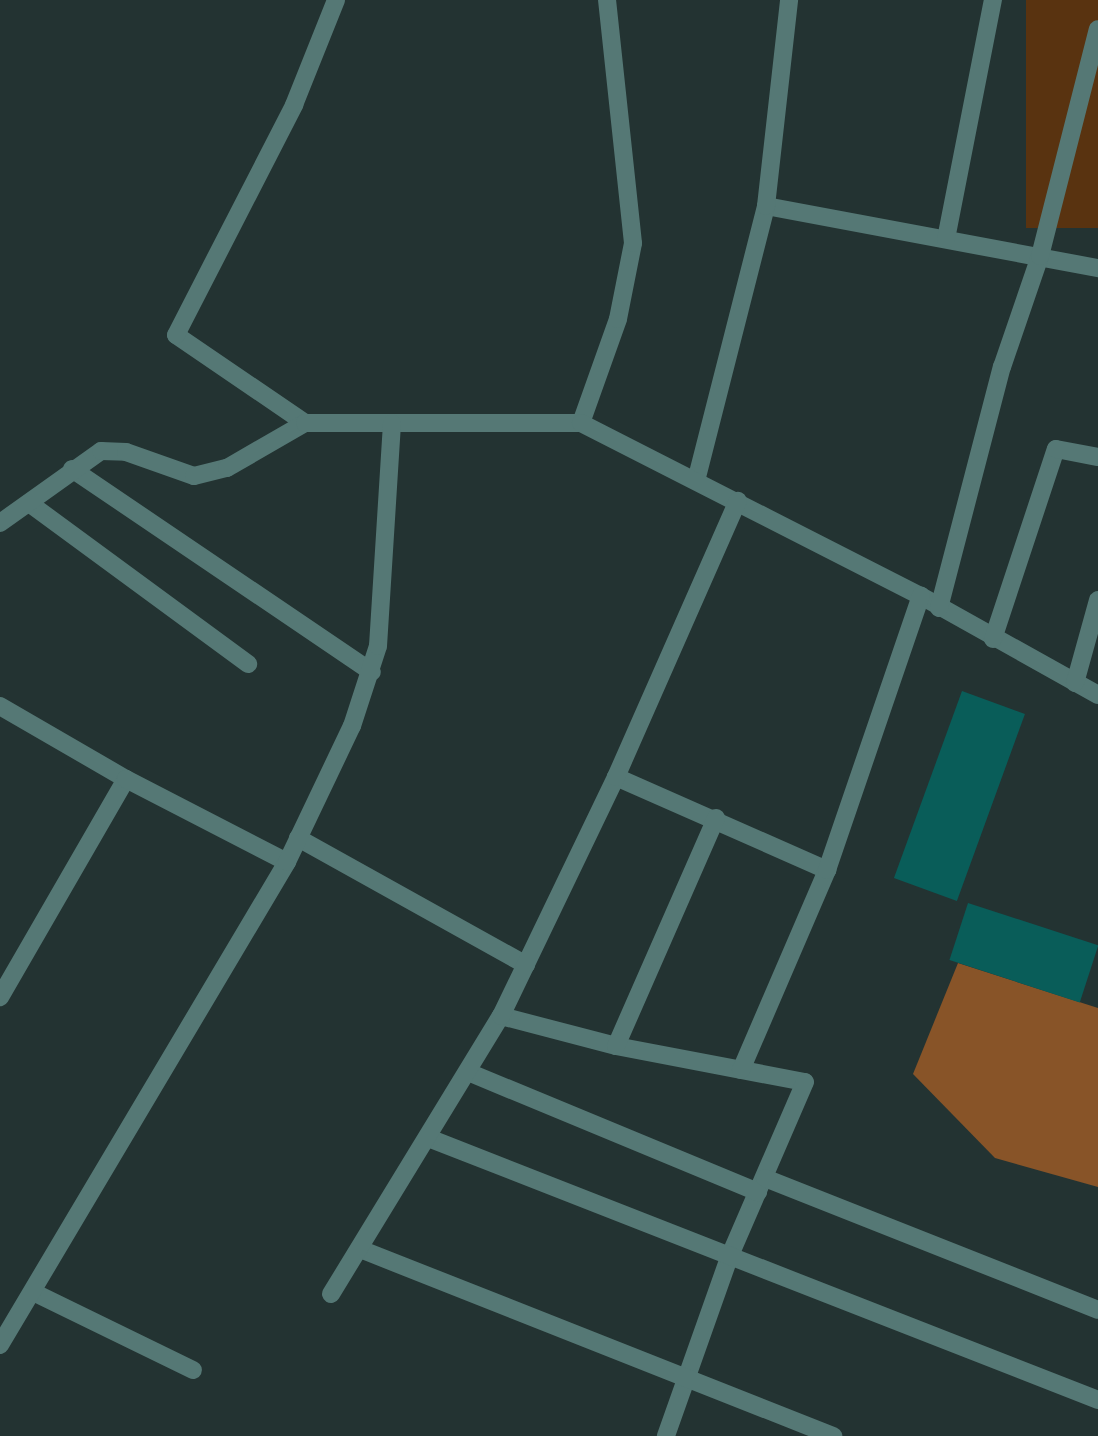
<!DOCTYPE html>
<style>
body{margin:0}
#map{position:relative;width:1098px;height:1436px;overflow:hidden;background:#233332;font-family:Spectral,serif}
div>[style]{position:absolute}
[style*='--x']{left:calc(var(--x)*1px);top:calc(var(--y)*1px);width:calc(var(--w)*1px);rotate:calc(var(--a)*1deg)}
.green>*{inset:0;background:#593310;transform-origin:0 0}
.forest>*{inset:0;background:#885428}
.building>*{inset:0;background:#095d59;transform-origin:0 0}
.minor>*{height:18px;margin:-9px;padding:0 9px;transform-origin:9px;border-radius:9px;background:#557875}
span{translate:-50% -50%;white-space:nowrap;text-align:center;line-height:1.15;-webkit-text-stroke:5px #233332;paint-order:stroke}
</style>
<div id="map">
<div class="green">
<div style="left:1026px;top:0;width:72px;height:228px"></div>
</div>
<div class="forest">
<div style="clip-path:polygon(958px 963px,1098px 1008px,1098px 1187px,995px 1158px,913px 1074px)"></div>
</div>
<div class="building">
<div style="left:962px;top:691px;width:67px;height:199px;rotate:20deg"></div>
<div style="left:968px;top:903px;width:137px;height:60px;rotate:18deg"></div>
</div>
<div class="minor">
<div style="--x:766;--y:206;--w:338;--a:10.6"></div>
<div style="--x:946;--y:239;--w:244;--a:-78.9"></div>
<div style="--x:305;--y:423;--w:156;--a:-145.7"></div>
<div style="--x:176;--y:335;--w:259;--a:-62.8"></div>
<div style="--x:294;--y:105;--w:113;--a:-68.2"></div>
<div style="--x:581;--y:423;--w:110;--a:-70.4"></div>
<div style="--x:618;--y:319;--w:77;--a:-78.8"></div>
<div style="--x:633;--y:243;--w:244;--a:-96.1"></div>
<div style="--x:72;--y:469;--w:362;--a:34.1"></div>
<div style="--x:696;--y:481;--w:284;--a:-75.7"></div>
<div style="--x:766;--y:206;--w:207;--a:-83.6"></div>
<div style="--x:29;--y:503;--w:272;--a:36.3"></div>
<div style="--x:0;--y:523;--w:124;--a:-35.5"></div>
<div style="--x:101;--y:451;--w:25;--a:2"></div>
<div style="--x:126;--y:452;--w:72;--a:19.4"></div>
<div style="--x:194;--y:476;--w:34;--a:-14"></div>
<div style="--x:227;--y:468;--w:90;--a:-30"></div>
<div style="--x:305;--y:423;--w:276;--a:0"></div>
<div style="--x:581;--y:423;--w:381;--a:27"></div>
<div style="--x:921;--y:596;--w:203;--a:29.2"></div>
<div style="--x:939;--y:608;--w:249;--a:-75.4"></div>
<div style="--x:1002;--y:367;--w:117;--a:-71.1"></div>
<div style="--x:1040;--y:256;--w:234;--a:-75.7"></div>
<div style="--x:993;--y:639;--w:200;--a:-71.7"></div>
<div style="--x:1056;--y:449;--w:43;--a:10.8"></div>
<div style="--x:1075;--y:683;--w:86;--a:-74.5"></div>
<div style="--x:0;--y:706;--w:146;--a:30.1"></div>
<div style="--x:126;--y:779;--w:252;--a:120"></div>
<div style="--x:616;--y:777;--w:231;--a:23.8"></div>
<div style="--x:126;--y:779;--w:181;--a:27.3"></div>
<div style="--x:298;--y:838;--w:261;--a:29.1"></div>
<div style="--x:501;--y:1016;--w:119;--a:14.6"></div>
<div style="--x:616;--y:1046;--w:192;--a:10.8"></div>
<div style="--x:805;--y:1082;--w:189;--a:113.4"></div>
<div style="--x:730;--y:1255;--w:192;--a:109.5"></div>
<div style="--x:616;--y:1046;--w:249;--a:-66.3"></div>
<div style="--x:741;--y:1070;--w:218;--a:-66.7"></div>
<div style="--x:827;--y:870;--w:290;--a:-71.1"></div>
<div style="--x:468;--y:1072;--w:314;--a:22.5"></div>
<div style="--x:431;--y:1139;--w:716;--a:21.37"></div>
<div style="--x:765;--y:1178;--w:358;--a:21.6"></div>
<div style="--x:360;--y:1249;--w:509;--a:21.57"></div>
<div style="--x:33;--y:1292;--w:178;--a:26"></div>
<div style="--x:331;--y:1294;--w:326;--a:-58.6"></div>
<div style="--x:501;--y:1016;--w:265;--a:-64.3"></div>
<div style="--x:616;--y:777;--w:302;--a:-66.2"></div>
<div style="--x:0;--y:1345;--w:562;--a:-59.28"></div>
<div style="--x:287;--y:862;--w:151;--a:-64.5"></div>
<div style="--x:352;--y:726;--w:84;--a:-72"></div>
<div style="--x:378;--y:646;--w:223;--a:-86.4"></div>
</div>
</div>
